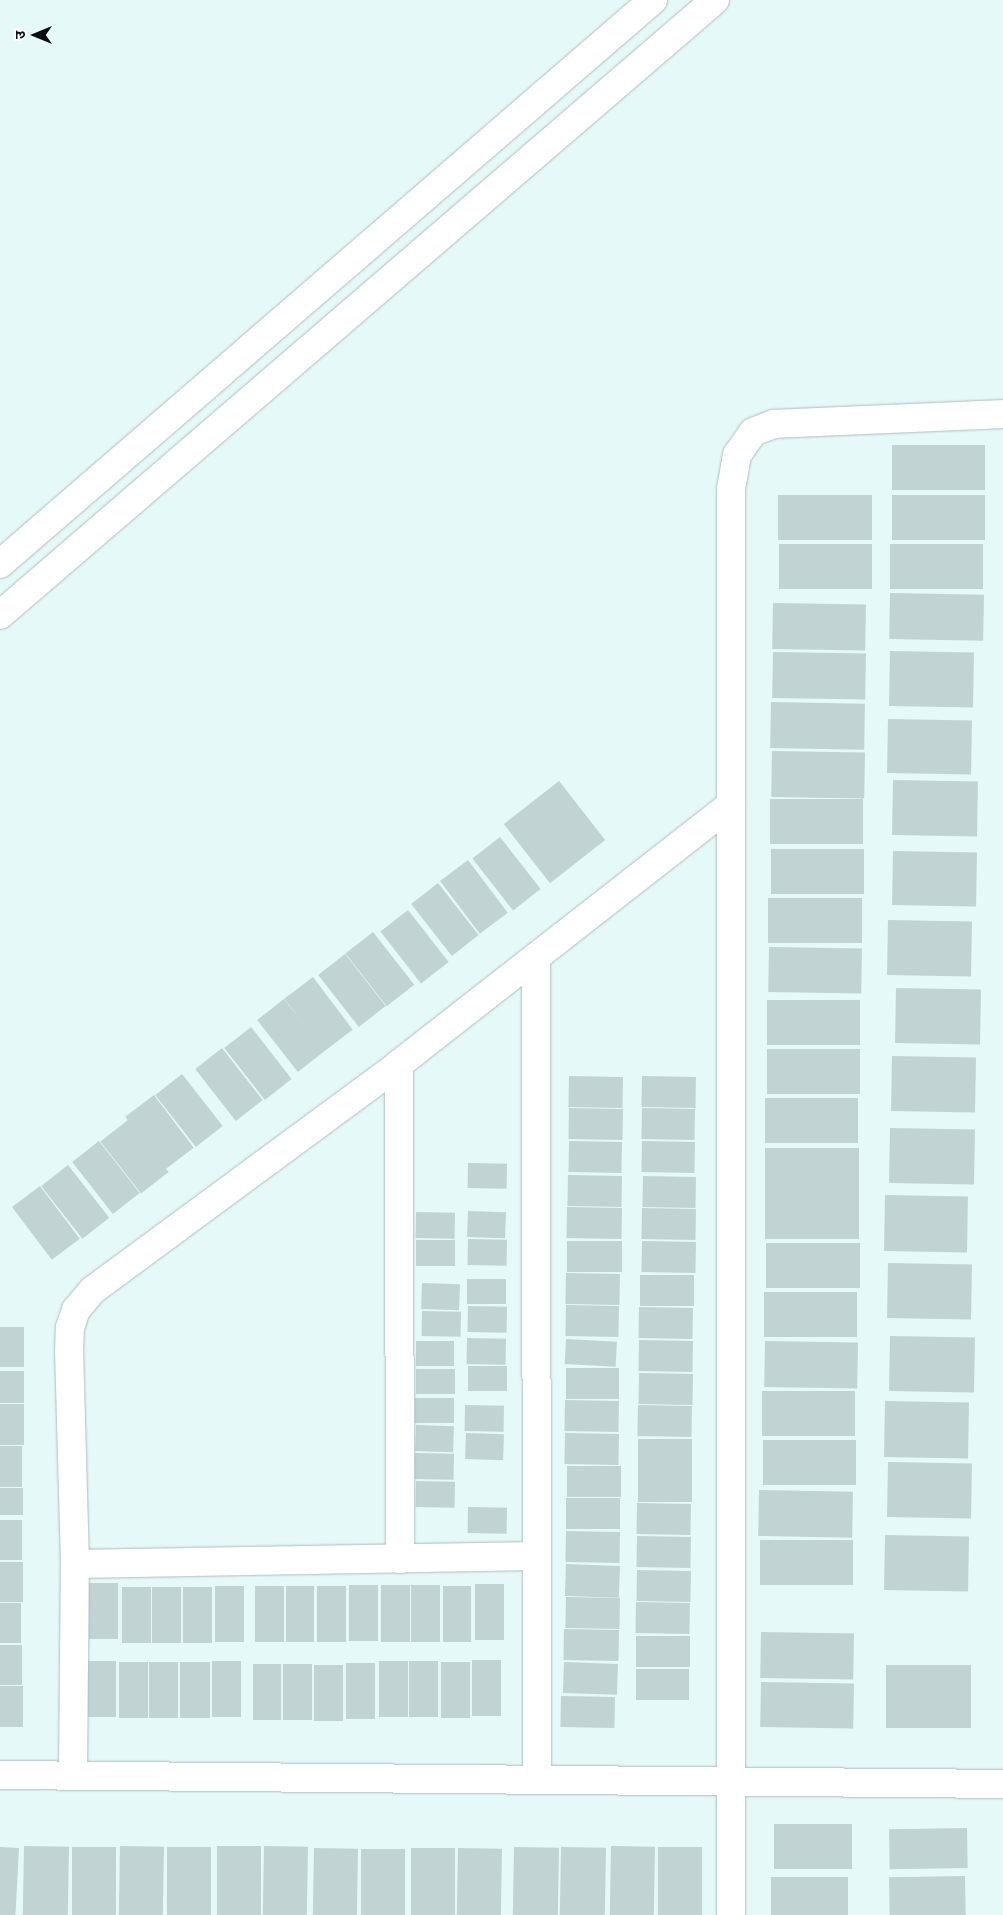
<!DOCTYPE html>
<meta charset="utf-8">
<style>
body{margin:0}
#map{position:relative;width:1003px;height:1915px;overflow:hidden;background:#e6f9f9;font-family:Merriweather,"Noto Sans Devanagari",serif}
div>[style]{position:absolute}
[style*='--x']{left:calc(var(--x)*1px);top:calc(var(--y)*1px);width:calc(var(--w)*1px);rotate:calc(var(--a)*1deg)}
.building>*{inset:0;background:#c1d3d3;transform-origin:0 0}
.roads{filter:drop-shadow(0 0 1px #acbebe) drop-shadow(0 0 1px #acbebe)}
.street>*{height:28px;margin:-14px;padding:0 14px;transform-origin:14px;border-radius:14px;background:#fff}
.primary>*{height:28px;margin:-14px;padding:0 14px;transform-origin:14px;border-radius:14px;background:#fff}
span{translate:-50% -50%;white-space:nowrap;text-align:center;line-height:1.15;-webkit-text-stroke:4px #fff;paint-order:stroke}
.north{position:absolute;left:10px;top:10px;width:50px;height:50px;-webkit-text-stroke:4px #fff;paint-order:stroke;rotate:270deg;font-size:14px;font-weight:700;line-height:20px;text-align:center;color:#090f0f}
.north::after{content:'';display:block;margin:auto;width:18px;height:22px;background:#090f0f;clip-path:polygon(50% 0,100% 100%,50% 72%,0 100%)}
</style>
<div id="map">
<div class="building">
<div style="left:892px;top:445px;width:93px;height:45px"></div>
<div style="left:778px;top:495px;width:94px;height:45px"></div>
<div style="left:892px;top:495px;width:93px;height:45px"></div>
<div style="left:779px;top:544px;width:93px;height:45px"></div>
<div style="left:890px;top:544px;width:93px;height:45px"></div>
<div style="left:890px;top:593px;width:94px;height:46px;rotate:1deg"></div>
<div style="left:773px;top:603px;width:93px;height:46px;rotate:1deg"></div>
<div style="left:890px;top:651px;width:84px;height:55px;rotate:1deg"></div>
<div style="left:773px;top:652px;width:93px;height:46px;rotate:1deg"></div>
<div style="left:771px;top:702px;width:94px;height:46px;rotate:1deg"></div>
<div style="left:888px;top:719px;width:84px;height:54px;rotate:1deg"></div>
<div style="left:772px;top:751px;width:93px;height:46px;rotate:1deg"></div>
<div style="left:893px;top:780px;width:85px;height:55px;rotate:1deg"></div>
<div style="left:559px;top:781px;width:75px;height:70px;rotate:52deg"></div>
<div style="left:770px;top:799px;width:93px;height:45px"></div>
<div style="left:500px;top:837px;width:66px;height:35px;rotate:52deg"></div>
<div style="left:771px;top:849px;width:93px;height:45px"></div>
<div style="left:893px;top:851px;width:84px;height:54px;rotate:1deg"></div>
<div style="left:468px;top:860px;width:66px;height:35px;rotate:53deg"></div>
<div style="left:438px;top:883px;width:66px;height:34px;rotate:52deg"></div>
<div style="left:768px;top:898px;width:94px;height:45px"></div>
<div style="left:408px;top:910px;width:66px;height:35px;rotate:52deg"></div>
<div style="left:888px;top:920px;width:84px;height:55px;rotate:1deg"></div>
<div style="left:373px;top:932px;width:67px;height:35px;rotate:52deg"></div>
<div style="left:769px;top:947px;width:93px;height:45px;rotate:1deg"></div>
<div style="left:345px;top:954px;width:66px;height:34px;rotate:52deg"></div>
<div style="left:313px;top:977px;width:66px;height:36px;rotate:53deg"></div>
<div style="left:896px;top:988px;width:85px;height:55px;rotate:1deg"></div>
<div style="left:284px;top:999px;width:66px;height:34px;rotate:52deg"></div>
<div style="left:767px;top:1000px;width:93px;height:45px"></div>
<div style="left:251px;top:1027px;width:66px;height:34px;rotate:52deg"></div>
<div style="left:222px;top:1048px;width:66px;height:34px;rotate:52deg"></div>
<div style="left:767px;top:1049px;width:93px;height:45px"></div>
<div style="left:892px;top:1056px;width:84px;height:55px;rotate:1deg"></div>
<div style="left:182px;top:1074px;width:66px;height:34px;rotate:52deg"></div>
<div style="left:569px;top:1076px;width:54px;height:31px;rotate:1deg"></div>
<div style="left:642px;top:1076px;width:54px;height:31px;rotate:1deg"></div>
<div style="left:154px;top:1095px;width:66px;height:36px;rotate:53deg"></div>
<div style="left:765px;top:1098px;width:93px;height:45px"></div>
<div style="left:569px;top:1108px;width:54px;height:31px;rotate:1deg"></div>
<div style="left:642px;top:1108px;width:53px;height:31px;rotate:1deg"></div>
<div style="left:128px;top:1120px;width:66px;height:35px;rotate:52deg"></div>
<div style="left:890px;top:1128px;width:85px;height:55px;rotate:1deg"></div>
<div style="left:99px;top:1141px;width:66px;height:34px;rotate:52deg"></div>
<div style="left:569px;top:1141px;width:53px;height:31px;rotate:1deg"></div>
<div style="left:642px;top:1141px;width:53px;height:31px;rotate:1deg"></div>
<div style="left:765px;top:1148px;width:94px;height:91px"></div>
<div style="left:468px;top:1163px;width:39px;height:25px;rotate:1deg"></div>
<div style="left:68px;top:1165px;width:67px;height:34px;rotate:52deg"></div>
<div style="left:568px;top:1175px;width:54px;height:31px;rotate:1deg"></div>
<div style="left:643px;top:1176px;width:53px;height:31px;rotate:1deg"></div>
<div style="left:40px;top:1186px;width:66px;height:35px;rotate:53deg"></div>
<div style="left:885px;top:1195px;width:83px;height:56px;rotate:1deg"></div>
<div style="left:567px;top:1207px;width:55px;height:31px;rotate:1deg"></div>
<div style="left:642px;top:1208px;width:54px;height:31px;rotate:1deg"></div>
<div style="left:468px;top:1211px;width:38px;height:26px;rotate:2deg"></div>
<div style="left:416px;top:1212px;width:39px;height:26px;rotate:1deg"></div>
<div style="left:468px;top:1239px;width:39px;height:26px;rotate:1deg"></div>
<div style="left:416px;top:1240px;width:39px;height:26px"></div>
<div style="left:567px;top:1241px;width:55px;height:31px"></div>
<div style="left:642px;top:1241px;width:54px;height:31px;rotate:1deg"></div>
<div style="left:766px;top:1243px;width:94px;height:45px"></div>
<div style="left:888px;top:1263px;width:84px;height:55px;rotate:1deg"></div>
<div style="left:566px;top:1273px;width:54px;height:31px;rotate:1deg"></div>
<div style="left:640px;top:1275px;width:54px;height:31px"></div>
<div style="left:467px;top:1279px;width:39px;height:25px"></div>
<div style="left:422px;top:1283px;width:38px;height:26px;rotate:2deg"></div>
<div style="left:764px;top:1292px;width:93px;height:45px"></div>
<div style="left:566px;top:1305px;width:53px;height:31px;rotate:1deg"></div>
<div style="left:468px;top:1306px;width:39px;height:26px;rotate:1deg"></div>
<div style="left:639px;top:1307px;width:54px;height:31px;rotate:1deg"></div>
<div style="left:422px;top:1311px;width:39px;height:25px;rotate:1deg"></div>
<div style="left:0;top:1327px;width:24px;height:40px"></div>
<div style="left:890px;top:1336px;width:85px;height:55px;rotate:1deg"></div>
<div style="left:467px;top:1338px;width:39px;height:26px;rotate:1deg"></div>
<div style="left:566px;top:1339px;width:51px;height:25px;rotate:3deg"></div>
<div style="left:639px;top:1340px;width:54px;height:31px;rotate:1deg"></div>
<div style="left:416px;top:1341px;width:38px;height:25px"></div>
<div style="left:765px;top:1341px;width:93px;height:46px;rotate:1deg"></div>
<div style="left:468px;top:1366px;width:39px;height:25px"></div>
<div style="left:566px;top:1368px;width:53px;height:31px"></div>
<div style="left:416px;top:1369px;width:39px;height:25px"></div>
<div style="left:0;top:1371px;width:24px;height:32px"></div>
<div style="left:639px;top:1373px;width:54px;height:31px;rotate:1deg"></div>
<div style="left:762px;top:1391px;width:93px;height:45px"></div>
<div style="left:415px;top:1398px;width:39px;height:25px"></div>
<div style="left:565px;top:1400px;width:54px;height:31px;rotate:1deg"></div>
<div style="left:885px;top:1401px;width:84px;height:56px;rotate:1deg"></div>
<div style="left:0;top:1404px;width:24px;height:41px"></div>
<div style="left:465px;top:1405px;width:39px;height:26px;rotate:1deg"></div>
<div style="left:638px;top:1405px;width:54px;height:31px;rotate:1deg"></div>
<div style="left:416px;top:1425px;width:38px;height:26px;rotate:2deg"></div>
<div style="left:466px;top:1433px;width:38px;height:26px;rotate:2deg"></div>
<div style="left:565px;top:1433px;width:54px;height:31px;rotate:1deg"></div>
<div style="left:638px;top:1439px;width:54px;height:63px"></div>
<div style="left:763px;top:1440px;width:93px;height:45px"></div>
<div style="left:0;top:1446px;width:22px;height:41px"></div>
<div style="left:415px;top:1453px;width:39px;height:26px;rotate:1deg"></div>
<div style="left:888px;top:1462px;width:84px;height:55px;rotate:1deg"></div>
<div style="left:567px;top:1466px;width:54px;height:31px"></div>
<div style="left:416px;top:1481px;width:39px;height:26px;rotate:1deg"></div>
<div style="left:0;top:1488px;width:23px;height:27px"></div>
<div style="left:759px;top:1490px;width:94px;height:46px;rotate:1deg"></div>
<div style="left:566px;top:1498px;width:54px;height:31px"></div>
<div style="left:637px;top:1503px;width:54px;height:31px;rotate:1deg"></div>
<div style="left:468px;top:1507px;width:39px;height:26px;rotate:1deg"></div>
<div style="left:0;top:1520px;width:22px;height:40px"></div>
<div style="left:566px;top:1531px;width:54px;height:31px;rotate:1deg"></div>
<div style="left:885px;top:1535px;width:84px;height:55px;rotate:1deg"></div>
<div style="left:637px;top:1536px;width:54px;height:31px;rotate:1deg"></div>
<div style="left:760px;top:1540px;width:93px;height:45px"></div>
<div style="left:0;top:1562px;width:23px;height:40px"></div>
<div style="left:566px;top:1564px;width:54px;height:32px;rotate:2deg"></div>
<div style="left:637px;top:1570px;width:54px;height:31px;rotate:1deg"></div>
<div style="left:89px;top:1583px;width:29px;height:56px"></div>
<div style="left:475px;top:1584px;width:29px;height:56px"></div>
<div style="left:349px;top:1585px;width:29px;height:56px"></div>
<div style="left:381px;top:1585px;width:29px;height:57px"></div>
<div style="left:411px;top:1585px;width:29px;height:57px"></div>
<div style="left:215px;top:1586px;width:29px;height:56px"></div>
<div style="left:255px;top:1586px;width:29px;height:56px"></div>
<div style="left:286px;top:1586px;width:28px;height:56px"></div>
<div style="left:317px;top:1586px;width:29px;height:56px"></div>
<div style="left:443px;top:1586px;width:28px;height:56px"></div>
<div style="left:122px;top:1587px;width:29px;height:56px"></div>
<div style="left:152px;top:1587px;width:29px;height:56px"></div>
<div style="left:183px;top:1587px;width:29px;height:56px"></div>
<div style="left:566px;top:1597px;width:54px;height:31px;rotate:1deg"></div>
<div style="left:636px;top:1602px;width:54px;height:31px;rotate:1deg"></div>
<div style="left:0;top:1603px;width:21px;height:40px"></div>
<div style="left:564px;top:1629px;width:55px;height:31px;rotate:1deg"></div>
<div style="left:761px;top:1632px;width:93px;height:46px;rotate:1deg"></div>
<div style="left:636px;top:1636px;width:54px;height:31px"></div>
<div style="left:0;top:1645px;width:22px;height:40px"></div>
<div style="left:472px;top:1660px;width:29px;height:56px"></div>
<div style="left:87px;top:1661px;width:29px;height:56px"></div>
<div style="left:212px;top:1661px;width:29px;height:56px"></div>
<div style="left:379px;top:1661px;width:29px;height:56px"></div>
<div style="left:409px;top:1661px;width:29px;height:56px"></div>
<div style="left:119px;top:1662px;width:29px;height:56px"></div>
<div style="left:149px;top:1662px;width:29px;height:56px"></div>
<div style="left:180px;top:1662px;width:30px;height:56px"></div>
<div style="left:441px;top:1662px;width:29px;height:56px"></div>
<div style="left:564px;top:1662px;width:54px;height:31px;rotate:2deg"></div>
<div style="left:346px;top:1663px;width:29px;height:56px"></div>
<div style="left:253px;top:1664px;width:28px;height:56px"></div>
<div style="left:283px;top:1664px;width:29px;height:56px"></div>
<div style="left:314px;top:1665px;width:29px;height:56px"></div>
<div style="left:886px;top:1665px;width:85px;height:63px"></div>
<div style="left:636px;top:1669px;width:53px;height:31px"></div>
<div style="left:761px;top:1682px;width:93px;height:45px;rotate:1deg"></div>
<div style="left:0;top:1686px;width:23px;height:41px"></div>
<div style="left:561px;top:1696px;width:54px;height:31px;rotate:1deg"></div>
<div style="left:774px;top:1824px;width:78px;height:45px"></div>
<div style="left:967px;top:1828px;width:40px;height:78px;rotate:89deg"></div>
<div style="left:24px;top:1846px;width:45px;height:69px;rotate:1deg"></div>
<div style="left:120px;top:1846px;width:44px;height:69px;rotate:1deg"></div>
<div style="left:217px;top:1846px;width:44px;height:69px"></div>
<div style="left:264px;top:1846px;width:44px;height:69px;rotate:1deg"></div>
<div style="left:611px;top:1846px;width:44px;height:69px;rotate:1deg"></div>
<div style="left:0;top:1847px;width:19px;height:68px;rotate:3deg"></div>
<div style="left:72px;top:1847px;width:44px;height:68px"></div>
<div style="left:167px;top:1847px;width:44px;height:68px"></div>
<div style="left:514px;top:1847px;width:45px;height:68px;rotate:1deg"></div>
<div style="left:561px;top:1847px;width:45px;height:68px;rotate:1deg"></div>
<div style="left:658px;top:1847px;width:44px;height:68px"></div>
<div style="left:314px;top:1848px;width:44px;height:67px;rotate:1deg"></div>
<div style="left:411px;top:1848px;width:44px;height:67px"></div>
<div style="left:458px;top:1848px;width:44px;height:67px;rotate:1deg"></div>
<div style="left:361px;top:1849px;width:44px;height:66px"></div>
<div style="left:965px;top:1876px;width:39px;height:76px;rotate:89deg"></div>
<div style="left:771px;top:1877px;width:77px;height:38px"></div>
</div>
<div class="roads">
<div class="street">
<div style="--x:536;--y:957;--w:822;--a:89.93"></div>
<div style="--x:399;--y:1064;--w:495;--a:89.9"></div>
<div style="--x:75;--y:1564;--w:462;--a:-1"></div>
<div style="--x:0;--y:1775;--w:1003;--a:0.51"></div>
<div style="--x:73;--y:1776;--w:212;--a:-89.5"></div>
<div style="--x:75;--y:1564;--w:212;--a:-91.6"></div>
<div style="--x:69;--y:1352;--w:24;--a:-88"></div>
<div style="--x:70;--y:1328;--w:19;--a:-72"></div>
<div style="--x:76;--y:1310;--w:26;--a:-50"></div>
<div style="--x:93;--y:1290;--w:380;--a:-36.4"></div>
<div style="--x:399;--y:1064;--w:421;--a:-38"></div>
<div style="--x:731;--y:1915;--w:1426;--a:-90"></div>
<div style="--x:731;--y:489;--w:35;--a:-80"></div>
<div style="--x:737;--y:455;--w:28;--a:-55"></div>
<div style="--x:753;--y:432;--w:22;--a:-21"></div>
<div style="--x:774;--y:424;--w:229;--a:-2.5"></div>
</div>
<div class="primary">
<div style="--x:0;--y:564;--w:863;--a:-40.82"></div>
<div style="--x:0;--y:615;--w:943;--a:-40.7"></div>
</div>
</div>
<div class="north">उ</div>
</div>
